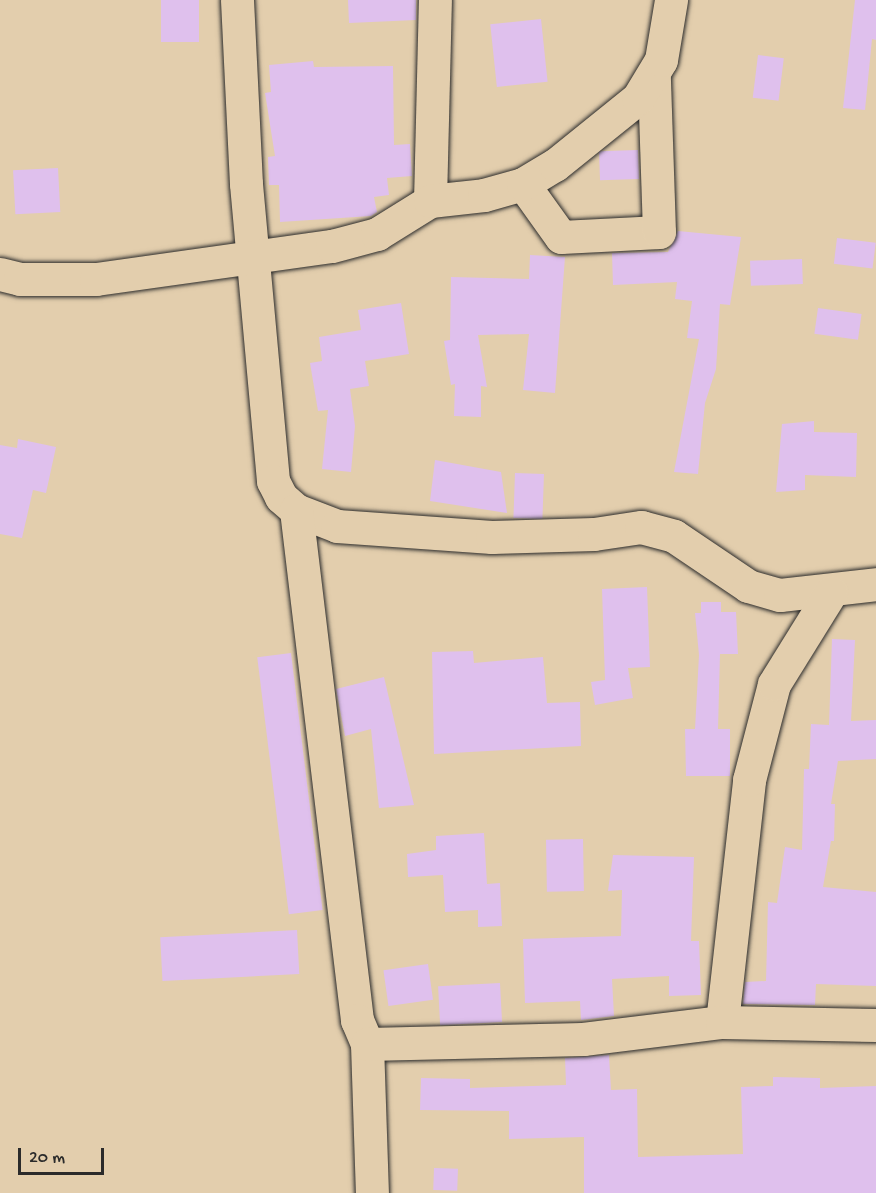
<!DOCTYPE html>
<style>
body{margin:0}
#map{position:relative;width:876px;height:1193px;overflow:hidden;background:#e3cead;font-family:"Gochi Hand",sans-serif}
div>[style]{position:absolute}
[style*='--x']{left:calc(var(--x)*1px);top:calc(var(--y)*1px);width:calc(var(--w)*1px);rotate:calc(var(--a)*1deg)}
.building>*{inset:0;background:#dfc0ed;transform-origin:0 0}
.roads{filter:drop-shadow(0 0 2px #2b2b2b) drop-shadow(0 0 2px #2b2b2b)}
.street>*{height:33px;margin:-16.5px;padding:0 16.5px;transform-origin:16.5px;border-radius:16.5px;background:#e3cead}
span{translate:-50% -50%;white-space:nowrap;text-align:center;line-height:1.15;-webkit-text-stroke:4.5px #e3cead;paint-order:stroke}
.scale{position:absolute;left:18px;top:1148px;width:86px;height:27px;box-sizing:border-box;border:3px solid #2b2b2b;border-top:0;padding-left:8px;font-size:18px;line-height:21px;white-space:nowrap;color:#2b2b2b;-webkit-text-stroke:4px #e3cead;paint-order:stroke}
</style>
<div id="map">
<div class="building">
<div style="left:161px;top:0;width:38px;height:42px"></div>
<div style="clip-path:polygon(348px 0,416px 0,416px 20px,349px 23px)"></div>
<div style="clip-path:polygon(855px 0,876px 0,876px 40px,872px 39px,865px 110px,843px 108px)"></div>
<div style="left:541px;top:19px;width:63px;height:51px;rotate:84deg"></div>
<div style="left:758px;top:55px;width:26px;height:43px;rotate:7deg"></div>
<div style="clip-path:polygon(313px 61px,314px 67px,393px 66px,394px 145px,410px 144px,412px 176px,387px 178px,389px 195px,374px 197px,377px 212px,371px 216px,280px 222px,279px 185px,269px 185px,268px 157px,275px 156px,265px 93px,271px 92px,269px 65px)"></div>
<div style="left:638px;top:150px;width:29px;height:39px;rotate:88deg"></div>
<div style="left:58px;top:168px;width:44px;height:45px;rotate:87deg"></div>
<div style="clip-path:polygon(678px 231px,741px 237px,730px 305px,720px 304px,716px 369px,705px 403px,698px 474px,674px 472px,699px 339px,687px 338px,692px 301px,675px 299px,677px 282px,613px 285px,612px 253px,668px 252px)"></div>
<div style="left:837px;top:238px;width:39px;height:26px;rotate:7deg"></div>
<div style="clip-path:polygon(530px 255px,565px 257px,555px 393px,523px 390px,529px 334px,478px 335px,487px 387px,481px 386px,481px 417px,454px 416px,455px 384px,451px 385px,444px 341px,450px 340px,451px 277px,529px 279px)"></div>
<div style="left:802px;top:259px;width:25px;height:52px;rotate:88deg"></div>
<div style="clip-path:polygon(401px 303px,409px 354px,365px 361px,369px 386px,350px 389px,355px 426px,351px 472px,322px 469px,328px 410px,318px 411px,310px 363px,322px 361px,319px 337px,361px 330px,358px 310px)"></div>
<div style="left:818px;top:308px;width:44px;height:26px;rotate:8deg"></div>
<div style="clip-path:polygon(814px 421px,814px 432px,857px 433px,856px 477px,805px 475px,805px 490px,776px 492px,782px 424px)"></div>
<div style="clip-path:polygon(18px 439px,56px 447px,46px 493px,33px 490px,22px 538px,0 534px,0 445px,17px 448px)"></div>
<div style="clip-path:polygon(435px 460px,501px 472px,507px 513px,430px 501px)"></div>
<div style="left:515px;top:473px;width:29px;height:45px;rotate:2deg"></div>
<div style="clip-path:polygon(647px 587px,650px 667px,628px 668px,633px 698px,595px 705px,591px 682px,605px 680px,602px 589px)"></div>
<div style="clip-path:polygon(701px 602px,721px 602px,721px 612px,736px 612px,738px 654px,720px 654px,718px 729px,730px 729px,730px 776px,686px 776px,685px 729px,695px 729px,699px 655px,695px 613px,701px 613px)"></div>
<div style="clip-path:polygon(832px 639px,855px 640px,851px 721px,876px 720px,876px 759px,838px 761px,831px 804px,835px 804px,834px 841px,831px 841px,823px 887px,876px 892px,876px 986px,816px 984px,815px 1005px,743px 1004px,745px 982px,766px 981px,768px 902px,777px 903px,785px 847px,802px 850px,804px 769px,809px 769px,811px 724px,829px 725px)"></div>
<div style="clip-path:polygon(473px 651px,474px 663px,543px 657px,547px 703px,580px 702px,581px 746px,434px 754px,432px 652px)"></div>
<div style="left:291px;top:653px;width:259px;height:34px;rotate:83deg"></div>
<div style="clip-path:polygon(384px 677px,414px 805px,379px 808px,371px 729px,345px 736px,336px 689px)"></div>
<div style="clip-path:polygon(484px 833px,487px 884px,500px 883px,502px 926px,478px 927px,478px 910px,445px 912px,443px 875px,408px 877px,407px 854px,436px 850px,436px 836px)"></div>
<div style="left:583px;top:839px;width:52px;height:37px;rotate:89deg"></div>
<div style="clip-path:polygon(613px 855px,694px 857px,691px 941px,699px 941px,701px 995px,669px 996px,669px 976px,612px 979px,614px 1016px,581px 1020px,580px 1001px,525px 1003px,523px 939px,621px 936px,622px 890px,608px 891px)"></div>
<div style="left:297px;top:930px;width:44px;height:137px;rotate:87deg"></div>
<div style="left:428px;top:964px;width:36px;height:45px;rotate:82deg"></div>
<div style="left:500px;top:983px;width:39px;height:62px;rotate:87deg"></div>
<div style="clip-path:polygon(609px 1055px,611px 1090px,637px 1089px,638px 1157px,743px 1154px,741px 1087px,773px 1086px,773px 1077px,820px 1078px,820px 1088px,876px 1086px,876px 1193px,584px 1193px,584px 1137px,509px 1139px,509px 1111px,420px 1110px,421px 1078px,470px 1079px,470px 1088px,566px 1085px,565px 1058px)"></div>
<div style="left:434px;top:1168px;width:24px;height:22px;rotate:2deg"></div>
</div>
<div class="roads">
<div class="street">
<div style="--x:237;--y:0;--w:184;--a:87.2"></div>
<div style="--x:246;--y:184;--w:298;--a:84.8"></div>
<div style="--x:273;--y:481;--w:18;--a:63"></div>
<div style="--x:281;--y:497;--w:20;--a:41"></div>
<div style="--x:296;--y:510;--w:44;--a:21.3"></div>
<div style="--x:337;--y:526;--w:155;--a:4.1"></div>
<div style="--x:492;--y:537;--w:102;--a:-1.7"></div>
<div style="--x:594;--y:534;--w:48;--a:-8.5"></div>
<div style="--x:641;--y:527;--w:34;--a:15"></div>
<div style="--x:674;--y:536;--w:89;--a:34"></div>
<div style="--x:748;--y:586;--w:33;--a:16"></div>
<div style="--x:780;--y:595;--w:97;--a:-6.5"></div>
<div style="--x:523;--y:184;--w:65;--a:54.4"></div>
<div style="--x:561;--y:237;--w:98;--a:-2.9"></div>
<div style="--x:659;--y:232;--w:154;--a:-91.9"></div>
<div style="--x:430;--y:201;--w:201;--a:-88.6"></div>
<div style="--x:0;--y:274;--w:21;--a:14"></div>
<div style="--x:20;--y:279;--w:76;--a:0"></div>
<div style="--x:96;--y:279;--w:238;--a:-8"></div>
<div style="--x:332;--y:246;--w:47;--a:-14.9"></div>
<div style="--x:377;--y:234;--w:62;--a:-31.9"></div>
<div style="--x:430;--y:201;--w:54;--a:-6.3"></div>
<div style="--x:484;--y:195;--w:41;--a:-15.8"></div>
<div style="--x:523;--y:184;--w:37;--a:-31"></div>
<div style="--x:555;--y:165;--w:107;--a:-38.9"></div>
<div style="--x:638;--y:98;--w:44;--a:-58.8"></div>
<div style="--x:661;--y:60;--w:61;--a:-80.5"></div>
<div style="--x:296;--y:510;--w:514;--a:83.18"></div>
<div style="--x:357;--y:1020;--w:26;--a:67"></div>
<div style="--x:367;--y:1044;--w:149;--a:88.1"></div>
<div style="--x:722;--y:1022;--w:244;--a:-83.6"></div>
<div style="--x:749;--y:780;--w:99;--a:-75.4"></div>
<div style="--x:774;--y:684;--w:108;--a:-58.2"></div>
<div style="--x:367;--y:1044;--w:216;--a:-1.3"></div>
<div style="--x:583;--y:1039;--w:140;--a:-7"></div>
<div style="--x:722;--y:1022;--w:154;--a:1.1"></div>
</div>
</div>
<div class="scale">20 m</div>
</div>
